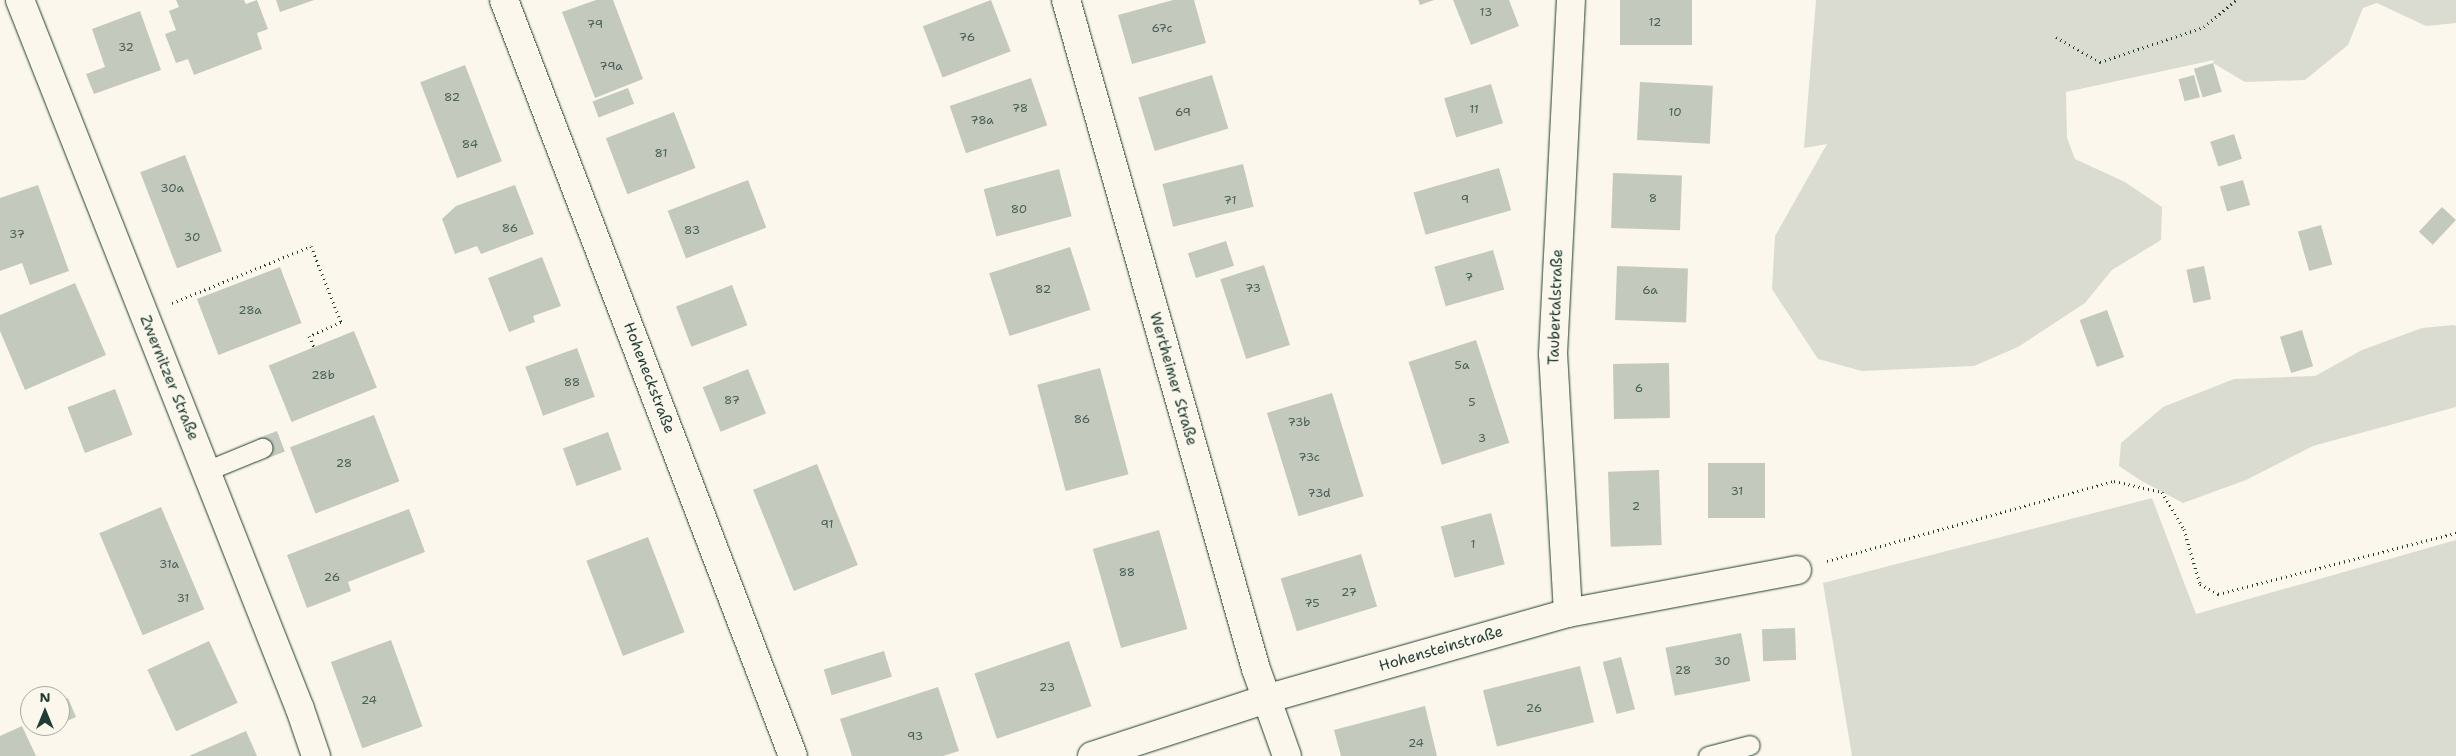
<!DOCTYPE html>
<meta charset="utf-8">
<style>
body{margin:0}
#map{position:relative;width:2456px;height:756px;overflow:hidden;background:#fbf7ec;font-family:"Shantell Sans",sans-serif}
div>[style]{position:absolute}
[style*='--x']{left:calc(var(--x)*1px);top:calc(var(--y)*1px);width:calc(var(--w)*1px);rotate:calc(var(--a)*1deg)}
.green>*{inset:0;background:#dbdcd1}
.building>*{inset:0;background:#c4c9be;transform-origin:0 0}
.path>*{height:3px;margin-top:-1.5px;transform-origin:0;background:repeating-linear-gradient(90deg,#1f3d34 0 1px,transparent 0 5px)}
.roads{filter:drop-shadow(0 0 1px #1f3d34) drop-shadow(0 0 1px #1f3d34)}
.lane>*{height:19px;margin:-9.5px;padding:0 9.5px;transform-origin:9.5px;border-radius:9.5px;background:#fbf7ec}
.street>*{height:28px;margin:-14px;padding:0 14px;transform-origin:14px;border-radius:14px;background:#fbf7ec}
span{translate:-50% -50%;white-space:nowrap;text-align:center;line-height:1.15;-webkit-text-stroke:4.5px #fbf7ec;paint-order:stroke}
.number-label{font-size:12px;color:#486056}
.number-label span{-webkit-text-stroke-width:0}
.street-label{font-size:15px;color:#1f3d34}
.north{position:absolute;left:20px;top:686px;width:50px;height:50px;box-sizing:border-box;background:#fbf7ec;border:1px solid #a3ada2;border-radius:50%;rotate:0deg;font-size:14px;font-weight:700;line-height:20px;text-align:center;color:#1f3d34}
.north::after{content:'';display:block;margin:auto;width:18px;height:22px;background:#1f3d34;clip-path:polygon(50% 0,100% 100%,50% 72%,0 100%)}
</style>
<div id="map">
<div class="green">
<div style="clip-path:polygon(1816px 0,2456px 0,2456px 23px,2426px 26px,2377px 3px,2363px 8px,2348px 45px,2305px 80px,2245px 82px,2213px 63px,2214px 60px,2066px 92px,2067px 138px,2075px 159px,2125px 182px,2162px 207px,2161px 240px,2112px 270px,2085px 303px,2018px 347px,1974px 366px,1862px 371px,1818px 359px,1772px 289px,1775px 236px,1827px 144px,1804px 148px)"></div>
<div style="clip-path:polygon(2453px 325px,2456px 326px,2456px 407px,2313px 446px,2246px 480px,2183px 503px,2140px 480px,2119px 466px,2121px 443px,2163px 407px,2234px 379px,2315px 376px,2362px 350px,2422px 328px)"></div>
<div style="clip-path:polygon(2152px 498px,2196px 614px,2456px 540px,2456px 756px,1852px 756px,1823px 583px)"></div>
</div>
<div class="building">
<div style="clip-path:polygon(176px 0,244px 0,246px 4px,257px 0,268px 29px,257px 33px,262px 49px,194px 75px,188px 59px,176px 63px,165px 34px,176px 30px,169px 11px,179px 7px)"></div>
<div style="clip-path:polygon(276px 0,314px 0,280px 12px)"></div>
<div style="clip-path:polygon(596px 0,613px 0,643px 79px,595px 98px,562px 12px)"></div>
<div style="left:991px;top:0;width:55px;height:73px;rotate:69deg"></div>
<div style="clip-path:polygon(1173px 0,1194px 0,1206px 43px,1132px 64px,1118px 15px)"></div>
<div style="clip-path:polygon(1418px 0,1434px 0,1420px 5px)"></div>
<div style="clip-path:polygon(1453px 0,1509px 0,1519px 26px,1471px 45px)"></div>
<div style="left:1620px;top:0;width:72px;height:45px"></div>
<div style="clip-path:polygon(140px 11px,161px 70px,94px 94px,86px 74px,105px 67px,92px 29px)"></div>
<div style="left:2213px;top:63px;width:30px;height:20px;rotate:73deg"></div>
<div style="left:465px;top:65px;width:103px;height:48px;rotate:69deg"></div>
<div style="left:1212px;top:75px;width:56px;height:77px;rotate:73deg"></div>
<div style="left:2194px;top:75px;width:23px;height:16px;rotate:75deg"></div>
<div style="left:1031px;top:78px;width:50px;height:86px;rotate:71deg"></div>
<div style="left:1640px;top:82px;width:73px;height:58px;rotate:3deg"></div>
<div style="left:1491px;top:84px;width:41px;height:49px;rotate:73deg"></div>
<div style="left:628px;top:88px;width:17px;height:38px;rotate:69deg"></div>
<div style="left:674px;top:112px;width:60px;height:73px;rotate:69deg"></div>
<div style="left:2234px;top:134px;width:26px;height:25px;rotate:72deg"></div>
<div style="left:185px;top:155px;width:103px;height:48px;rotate:69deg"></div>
<div style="left:1243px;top:164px;width:44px;height:83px;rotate:76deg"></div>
<div style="left:1499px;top:168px;width:44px;height:89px;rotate:74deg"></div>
<div style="left:1059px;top:169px;width:49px;height:78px;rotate:75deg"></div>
<div style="left:1613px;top:173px;width:69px;height:55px;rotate:2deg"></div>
<div style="left:748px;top:180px;width:51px;height:86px;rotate:69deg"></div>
<div style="left:2243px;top:180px;width:26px;height:24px;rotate:74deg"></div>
<div style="clip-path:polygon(38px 185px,69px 271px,30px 285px,22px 263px,0 271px,0 198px)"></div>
<div style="clip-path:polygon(515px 185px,534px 234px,481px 254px,477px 246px,455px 254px,442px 219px,456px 206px)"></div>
<div style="left:2442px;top:207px;width:19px;height:34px;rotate:43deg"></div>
<div style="left:2321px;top:225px;width:41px;height:24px;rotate:74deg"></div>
<div style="left:1226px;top:241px;width:26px;height:40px;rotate:72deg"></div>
<div style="left:1070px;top:247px;width:66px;height:85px;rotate:72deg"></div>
<div style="left:1493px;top:250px;width:41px;height:61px;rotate:74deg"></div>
<div style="clip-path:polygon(542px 257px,561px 306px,533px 316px,535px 322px,509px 332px,488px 278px)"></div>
<div style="left:1264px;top:265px;width:84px;height:46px;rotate:72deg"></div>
<div style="left:1617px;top:266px;width:71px;height:54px;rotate:2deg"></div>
<div style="left:2204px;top:266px;width:34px;height:18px;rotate:78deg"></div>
<div style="left:280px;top:267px;width:60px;height:89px;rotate:69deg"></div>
<div style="clip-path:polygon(75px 283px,106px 355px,25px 390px,0 331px,0 315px)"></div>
<div style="left:732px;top:285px;width:43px;height:60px;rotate:69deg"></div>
<div style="left:2107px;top:310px;width:50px;height:29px;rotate:70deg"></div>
<div style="left:2302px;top:330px;width:38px;height:23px;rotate:73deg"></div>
<div style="left:354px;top:331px;width:61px;height:92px;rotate:68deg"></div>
<div style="left:1476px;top:340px;width:108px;height:71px;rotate:72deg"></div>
<div style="left:577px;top:348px;width:52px;height:55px;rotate:70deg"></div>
<div style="left:1669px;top:363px;width:55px;height:56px;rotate:89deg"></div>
<div style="left:1100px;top:368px;width:110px;height:65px;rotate:75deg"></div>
<div style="left:748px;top:369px;width:48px;height:49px;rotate:68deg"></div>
<div style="left:115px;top:389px;width:49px;height:51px;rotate:69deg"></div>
<div style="left:1332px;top:393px;width:108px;height:68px;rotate:73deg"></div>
<div style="left:374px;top:415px;width:71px;height:90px;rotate:69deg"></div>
<div style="left:277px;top:431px;width:22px;height:20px;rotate:69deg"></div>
<div style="left:608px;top:432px;width:40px;height:48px;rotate:70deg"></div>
<div style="left:1708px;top:463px;width:57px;height:55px"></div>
<div style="left:817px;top:464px;width:109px;height:69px;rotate:68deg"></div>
<div style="left:1659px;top:470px;width:75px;height:51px;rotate:88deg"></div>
<div style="left:161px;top:507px;width:111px;height:67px;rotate:67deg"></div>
<div style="clip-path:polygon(409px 509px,425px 552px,348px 582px,351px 591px,307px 608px,287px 555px)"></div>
<div style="left:1491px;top:513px;width:53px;height:52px;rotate:75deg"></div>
<div style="left:1159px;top:530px;width:103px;height:69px;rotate:74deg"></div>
<div style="left:648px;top:537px;width:102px;height:66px;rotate:69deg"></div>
<div style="left:1361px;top:554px;width:55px;height:84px;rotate:73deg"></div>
<div style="left:1795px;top:628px;width:32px;height:33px;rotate:88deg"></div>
<div style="left:1741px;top:633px;width:49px;height:77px;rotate:79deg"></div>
<div style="left:391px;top:640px;width:92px;height:64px;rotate:70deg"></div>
<div style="left:209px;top:641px;width:68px;height:68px;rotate:65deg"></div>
<div style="left:1069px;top:641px;width:69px;height:100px;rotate:71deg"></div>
<div style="left:884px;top:651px;width:27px;height:63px;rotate:73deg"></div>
<div style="left:1621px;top:657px;width:54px;height:19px;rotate:75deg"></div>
<div style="left:1580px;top:666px;width:58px;height:100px;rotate:76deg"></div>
<div style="clip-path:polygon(938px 687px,959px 751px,943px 756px,852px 756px,840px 719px)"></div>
<div style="clip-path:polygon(68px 698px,76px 717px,60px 724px,60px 701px)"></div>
<div style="clip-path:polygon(1425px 706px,1437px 756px,1341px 756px,1334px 730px)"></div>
<div style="clip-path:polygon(22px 726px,36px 756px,0 756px,0 736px)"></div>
<div style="clip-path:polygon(37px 726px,55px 726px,40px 733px)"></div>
<div style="clip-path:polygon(246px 731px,257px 756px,189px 756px)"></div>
</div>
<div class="path">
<div style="--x:2056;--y:37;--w:51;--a:29.6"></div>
<div style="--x:2100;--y:62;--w:110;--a:-18.6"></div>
<div style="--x:2204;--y:27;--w:42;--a:-40.2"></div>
<div style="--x:172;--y:303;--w:150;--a:-22.3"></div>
<div style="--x:311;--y:246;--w:82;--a:68.5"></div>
<div style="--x:341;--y:322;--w:35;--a:156"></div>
<div style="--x:309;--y:336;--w:12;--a:66"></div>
<div style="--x:1827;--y:561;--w:298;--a:-15.6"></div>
<div style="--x:2114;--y:481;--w:49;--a:12.9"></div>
<div style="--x:2162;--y:492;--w:43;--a:59.3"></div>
<div style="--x:2184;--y:529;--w:57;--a:73.8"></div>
<div style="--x:2200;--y:584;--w:21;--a:29"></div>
<div style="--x:2218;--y:594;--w:246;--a:-14.4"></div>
</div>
<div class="roads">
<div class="lane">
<div style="--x:206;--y:471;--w:61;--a:-22.3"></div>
<div style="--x:1708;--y:756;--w:43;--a:-14.7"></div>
</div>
<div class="street">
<div style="--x:20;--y:0;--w:762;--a:68.45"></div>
<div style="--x:300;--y:709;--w:50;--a:71.2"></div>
<div style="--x:504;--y:0;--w:809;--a:69.08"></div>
<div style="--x:1066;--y:0;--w:695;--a:74.15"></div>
<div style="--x:1256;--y:669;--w:92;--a:70.4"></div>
<div style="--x:1568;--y:613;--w:259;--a:-93.3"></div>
<div style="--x:1553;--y:354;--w:354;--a:-87.1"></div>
<div style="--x:1092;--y:756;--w:183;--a:-18.1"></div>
<div style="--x:1266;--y:699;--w:314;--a:-15.9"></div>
<div style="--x:1568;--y:613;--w:233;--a:-10.6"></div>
</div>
</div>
<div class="number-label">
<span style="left:1486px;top:13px">13</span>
<span style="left:1655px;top:23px">12</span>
<span style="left:595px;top:25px">79</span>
<span style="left:1162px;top:29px">67c</span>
<span style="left:967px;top:38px">76</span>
<span style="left:126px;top:48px">32</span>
<span style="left:611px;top:67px">79a</span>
<span style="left:452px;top:98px">82</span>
<span style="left:1020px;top:109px">78</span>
<span style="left:1474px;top:110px">11</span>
<span style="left:1183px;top:113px">69</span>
<span style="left:1675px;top:113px">10</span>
<span style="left:982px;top:121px">78a</span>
<span style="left:470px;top:145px">84</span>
<span style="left:661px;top:154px">81</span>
<span style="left:172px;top:189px">30a</span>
<span style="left:1653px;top:199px">8</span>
<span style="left:1465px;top:200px">9</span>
<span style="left:1230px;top:201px">71</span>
<span style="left:1019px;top:210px">80</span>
<span style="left:510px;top:229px">86</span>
<span style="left:692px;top:231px">83</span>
<span style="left:17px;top:235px">37</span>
<span style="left:192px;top:238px">30</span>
<span style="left:1469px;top:278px">7</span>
<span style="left:1253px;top:289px">73</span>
<span style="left:1043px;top:290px">82</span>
<span style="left:1650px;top:291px">6a</span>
<span style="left:250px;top:311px">28a</span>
<span style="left:1462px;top:366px">5a</span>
<span style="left:323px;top:376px">28b</span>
<span style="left:572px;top:383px">88</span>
<span style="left:1639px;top:389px">6</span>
<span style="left:732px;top:401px">87</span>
<span style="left:1472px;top:403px">5</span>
<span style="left:1082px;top:420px">86</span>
<span style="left:1299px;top:423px">73b</span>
<span style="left:1482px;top:439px">3</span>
<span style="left:1309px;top:458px">73c</span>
<span style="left:344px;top:464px">28</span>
<span style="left:1737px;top:492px">31</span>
<span style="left:1319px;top:494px">73d</span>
<span style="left:1636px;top:507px">2</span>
<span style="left:827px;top:525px">91</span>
<span style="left:1473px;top:545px">1</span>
<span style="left:169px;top:565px">31a</span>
<span style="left:1127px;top:573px">88</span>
<span style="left:332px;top:578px">26</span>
<span style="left:1349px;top:593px">27</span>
<span style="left:183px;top:599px">31</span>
<span style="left:1312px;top:604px">75</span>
<span style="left:1722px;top:662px">30</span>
<span style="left:1683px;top:671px">28</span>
<span style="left:1047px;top:688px">23</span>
<span style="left:369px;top:701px">24</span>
<span style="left:1534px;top:709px">26</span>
<span style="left:915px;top:737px">93</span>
<span style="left:1416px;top:744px">24</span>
</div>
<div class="street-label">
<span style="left:1556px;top:307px;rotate:-88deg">Taubertalstraße</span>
<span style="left:169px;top:378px;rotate:68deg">Zwernitzer Straße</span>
<span style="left:649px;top:378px;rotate:69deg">Hoheneckstraße</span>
<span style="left:1173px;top:379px;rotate:74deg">Wertheimer Straße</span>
<span style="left:1441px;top:649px;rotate:-16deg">Hohensteinstraße</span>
</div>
<div class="north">N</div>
</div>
